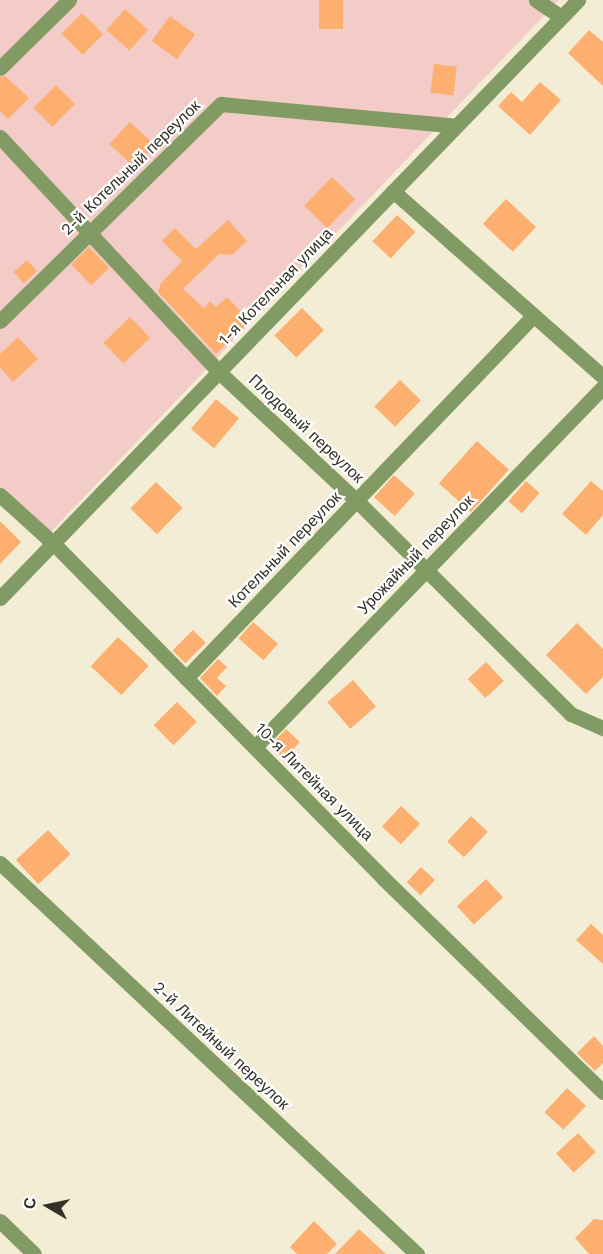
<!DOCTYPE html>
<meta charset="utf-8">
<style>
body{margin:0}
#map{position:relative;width:603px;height:1254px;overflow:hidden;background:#f4edd5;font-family:"Work Sans",sans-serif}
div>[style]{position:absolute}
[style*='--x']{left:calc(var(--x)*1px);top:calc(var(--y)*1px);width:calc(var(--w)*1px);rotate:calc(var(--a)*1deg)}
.green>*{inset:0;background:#f3ccc7}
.building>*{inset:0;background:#fcaf6e;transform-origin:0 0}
.minor>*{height:15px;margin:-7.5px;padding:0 7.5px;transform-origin:7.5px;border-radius:7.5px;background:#829a63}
span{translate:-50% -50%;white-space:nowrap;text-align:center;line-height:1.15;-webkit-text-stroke:4.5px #fff;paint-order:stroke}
.street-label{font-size:16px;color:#333027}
.north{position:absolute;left:18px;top:1176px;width:60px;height:60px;-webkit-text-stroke:4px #fff;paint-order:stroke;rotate:279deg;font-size:16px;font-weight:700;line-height:24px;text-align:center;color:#333027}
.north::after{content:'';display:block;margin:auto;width:21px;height:27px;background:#333027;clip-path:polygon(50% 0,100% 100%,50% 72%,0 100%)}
</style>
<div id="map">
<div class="green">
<div style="clip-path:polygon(0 0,559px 0,43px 540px,0 495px)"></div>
</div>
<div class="building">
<div style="left:319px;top:0;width:24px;height:29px"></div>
<div style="left:125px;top:9px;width:31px;height:28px;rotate:42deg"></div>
<div style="left:82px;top:13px;width:30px;height:29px;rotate:45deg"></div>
<div style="left:170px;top:16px;width:31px;height:31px;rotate:36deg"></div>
<div style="clip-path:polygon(589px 30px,603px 42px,603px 86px,568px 53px)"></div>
<div style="left:434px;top:64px;width:23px;height:29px;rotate:7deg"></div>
<div style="clip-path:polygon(5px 76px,29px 98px,8px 119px,0 111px,0 77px)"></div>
<div style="clip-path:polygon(540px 82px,561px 100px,530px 135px,498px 106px,511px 92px,522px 102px)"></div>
<div style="left:56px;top:85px;width:27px;height:32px;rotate:45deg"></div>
<div style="left:130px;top:122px;width:34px;height:30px;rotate:43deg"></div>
<div style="left:332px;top:177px;width:32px;height:40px;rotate:44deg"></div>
<div style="left:506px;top:199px;width:41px;height:34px;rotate:43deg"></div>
<div style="left:397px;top:215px;width:25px;height:36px;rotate:43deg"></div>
<div style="clip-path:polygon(228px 220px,247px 241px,232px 255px,219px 254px,183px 289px,204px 308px,210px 301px,216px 307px,227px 297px,250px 321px,216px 354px,158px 292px,161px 283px,182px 261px,162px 241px,175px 228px,196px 249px)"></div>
<div style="left:89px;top:247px;width:29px;height:25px;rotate:46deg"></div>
<div style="left:27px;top:260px;width:15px;height:18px;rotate:48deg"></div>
<div style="left:302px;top:308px;width:31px;height:39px;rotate:45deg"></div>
<div style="left:130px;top:317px;width:29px;height:37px;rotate:46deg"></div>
<div style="clip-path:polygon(18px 337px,38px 359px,13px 382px,0 367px,0 354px)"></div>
<div style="left:400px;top:380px;width:29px;height:37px;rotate:44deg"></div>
<div style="left:216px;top:399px;width:30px;height:39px;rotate:40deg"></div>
<div style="left:477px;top:441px;width:43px;height:57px;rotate:42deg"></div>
<div style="left:394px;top:475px;width:28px;height:30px;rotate:42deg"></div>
<div style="left:526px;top:481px;width:18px;height:27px;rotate:41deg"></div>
<div style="clip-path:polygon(591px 481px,603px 491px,603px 515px,586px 535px,562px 514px)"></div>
<div style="left:156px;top:482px;width:37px;height:37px;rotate:44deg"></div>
<div style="clip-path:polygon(0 521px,21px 542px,0 564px)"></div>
<div style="left:253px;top:622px;width:33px;height:22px;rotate:41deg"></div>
<div style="clip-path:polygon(577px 623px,603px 649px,603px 677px,586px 694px,546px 655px)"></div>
<div style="left:193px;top:630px;width:18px;height:29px;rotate:45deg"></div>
<div style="left:118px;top:637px;width:42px;height:40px;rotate:43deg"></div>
<div style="clip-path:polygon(218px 659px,227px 667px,217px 678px,226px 686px,217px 696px,200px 678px)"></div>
<div style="left:486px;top:662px;width:26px;height:25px;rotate:47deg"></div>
<div style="left:353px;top:680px;width:35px;height:34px;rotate:49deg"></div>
<div style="left:177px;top:702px;width:28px;height:33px;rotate:45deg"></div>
<div style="left:286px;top:729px;width:19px;height:23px;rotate:43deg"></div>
<div style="left:401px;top:806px;width:26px;height:28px;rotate:43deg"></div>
<div style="left:471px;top:816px;width:23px;height:35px;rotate:43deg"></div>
<div style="left:48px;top:830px;width:33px;height:44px;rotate:47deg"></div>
<div style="left:421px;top:867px;width:19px;height:21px;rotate:43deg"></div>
<div style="left:486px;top:879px;width:25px;height:40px;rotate:47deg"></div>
<div style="clip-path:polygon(591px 924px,603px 935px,603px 964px,576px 940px)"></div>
<div style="clip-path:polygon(594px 1036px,603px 1046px,603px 1063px,595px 1071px,577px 1053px)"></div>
<div style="left:567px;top:1088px;width:26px;height:33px;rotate:43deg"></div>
<div style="left:578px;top:1133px;width:26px;height:30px;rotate:47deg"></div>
<div style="clip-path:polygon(594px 1219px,603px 1220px,603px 1254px,589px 1254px,575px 1238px)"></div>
<div style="clip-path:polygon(314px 1221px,337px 1244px,327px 1254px,297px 1254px,290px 1247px)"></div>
<div style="clip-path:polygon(359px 1229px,386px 1254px,335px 1254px)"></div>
</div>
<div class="minor">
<div style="--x:536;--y:0;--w:30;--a:34"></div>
<div style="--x:0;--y:68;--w:97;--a:-44.6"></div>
<div style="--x:0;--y:137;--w:321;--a:47"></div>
<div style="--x:219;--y:372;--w:189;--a:43.1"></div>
<div style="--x:357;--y:501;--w:302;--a:44.9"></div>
<div style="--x:571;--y:714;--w:35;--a:24"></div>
<div style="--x:393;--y:191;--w:281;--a:41.5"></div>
<div style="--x:0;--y:321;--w:310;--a:-44.5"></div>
<div style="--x:221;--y:104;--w:236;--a:5.3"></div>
<div style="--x:0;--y:495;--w:72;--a:42.2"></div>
<div style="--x:53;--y:543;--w:470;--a:45.4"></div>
<div style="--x:383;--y:878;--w:307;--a:44.2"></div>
<div style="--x:0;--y:598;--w:832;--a:-45.97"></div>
<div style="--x:186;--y:678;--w:501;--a:-46.21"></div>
<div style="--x:255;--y:747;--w:501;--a:-45.97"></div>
<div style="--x:0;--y:863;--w:572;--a:43.16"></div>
<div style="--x:0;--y:1221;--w:47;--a:44.1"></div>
</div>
<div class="street-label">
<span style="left:131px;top:168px;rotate:-44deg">2-й Котельный переулок</span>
<span style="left:276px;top:287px;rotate:-46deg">1-я Котельная улица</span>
<span style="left:306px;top:429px;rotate:43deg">Плодовый переулок</span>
<span style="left:285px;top:550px;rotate:-46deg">Котельный переулок</span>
<span style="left:416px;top:555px;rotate:-46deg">Урожайный переулок</span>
<span style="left:314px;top:782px;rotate:45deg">10-я Литейная улица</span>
<span style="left:221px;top:1046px;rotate:43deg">2-й Литейный переулок</span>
</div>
<div class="north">С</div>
</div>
